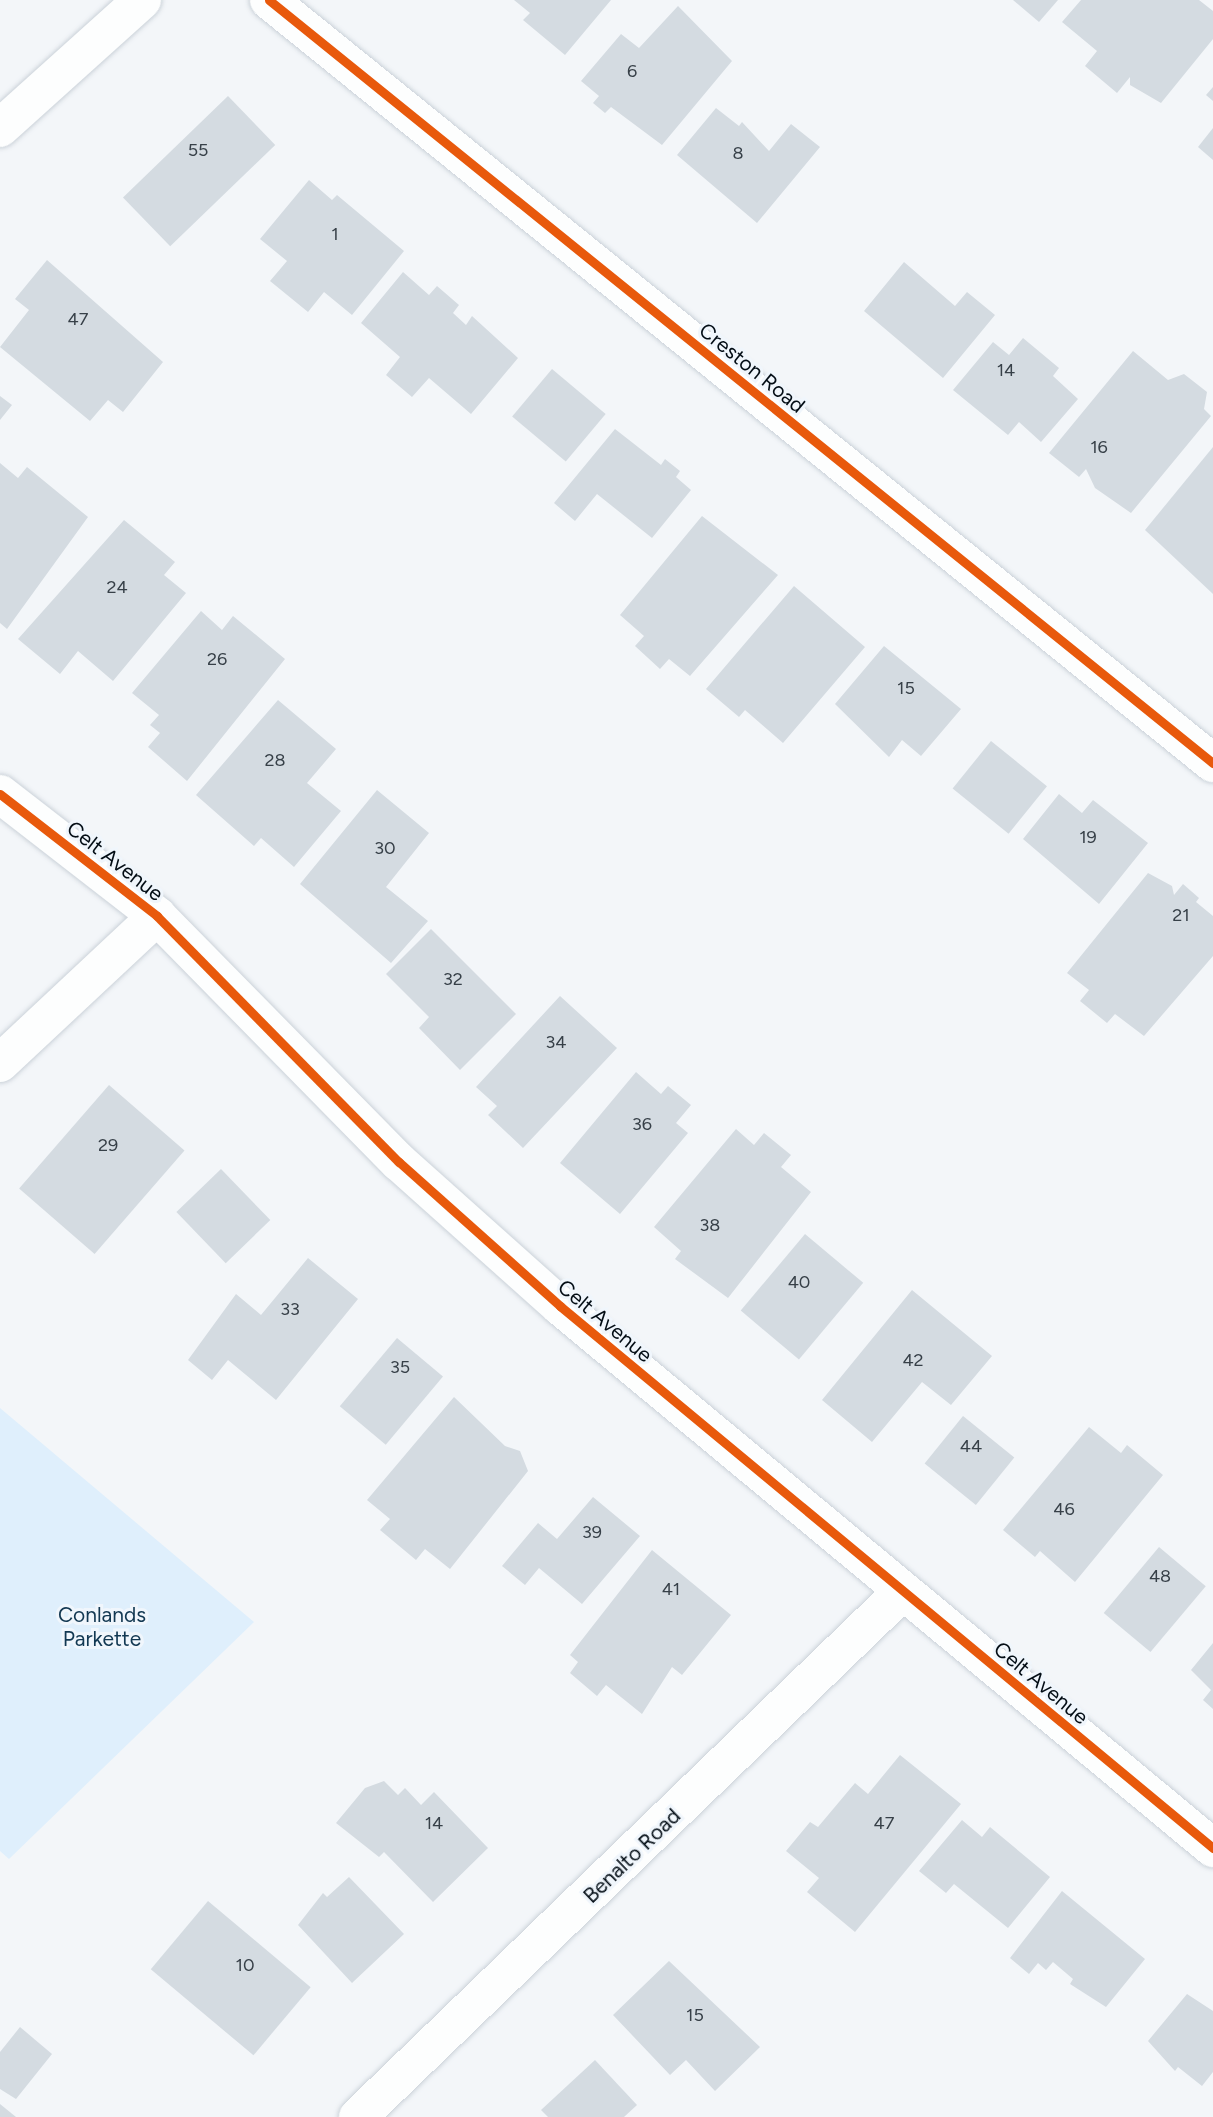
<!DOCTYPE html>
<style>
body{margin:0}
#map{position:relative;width:1213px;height:2117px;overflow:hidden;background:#f3f6f9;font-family:Figtree,sans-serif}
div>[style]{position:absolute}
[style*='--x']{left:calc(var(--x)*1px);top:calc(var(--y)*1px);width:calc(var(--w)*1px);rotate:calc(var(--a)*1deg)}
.green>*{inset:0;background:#dfeffc}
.building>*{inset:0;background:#d4dbe1;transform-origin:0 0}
.roads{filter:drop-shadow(0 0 2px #cbd2d9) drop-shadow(0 0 2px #cbd2d9)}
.street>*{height:38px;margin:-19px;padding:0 19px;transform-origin:19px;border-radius:19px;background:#fdfefe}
.cycleway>*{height:9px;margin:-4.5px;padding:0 4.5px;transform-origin:4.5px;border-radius:4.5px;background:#e8590c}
span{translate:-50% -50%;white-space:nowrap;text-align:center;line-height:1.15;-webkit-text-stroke:6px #f0f6fc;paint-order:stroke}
.number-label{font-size:18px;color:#374048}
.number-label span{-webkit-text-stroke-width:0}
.street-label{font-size:21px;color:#030d15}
.park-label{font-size:21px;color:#123852}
</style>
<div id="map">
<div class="green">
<div style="clip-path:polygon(0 1408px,254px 1622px,9px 1859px,0 1851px)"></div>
</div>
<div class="building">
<div style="clip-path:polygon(514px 0,611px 0,565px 55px,523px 20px,530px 13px)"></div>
<div style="clip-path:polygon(1013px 0,1058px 0,1039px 22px)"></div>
<div style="clip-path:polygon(1081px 0,1199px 0,1213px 11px,1213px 39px,1161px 103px,1130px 85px,1130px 77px,1117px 93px,1085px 66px,1097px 51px,1062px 22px)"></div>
<div style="clip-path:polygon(678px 6px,732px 61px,662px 145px,611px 107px,605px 113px,593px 103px,599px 96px,581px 81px,621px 34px,639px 48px)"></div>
<div style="clip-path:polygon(1213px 87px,1213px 101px,1206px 95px)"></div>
<div style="left:228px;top:96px;width:68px;height:146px;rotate:46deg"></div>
<div style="clip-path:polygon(716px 108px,739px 126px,742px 122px,769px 151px,791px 124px,820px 147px,757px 223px,677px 155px)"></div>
<div style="clip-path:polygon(1213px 128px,1213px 160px,1198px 147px)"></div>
<div style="clip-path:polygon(309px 180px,332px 200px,337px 195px,404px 251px,352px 315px,324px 292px,308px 312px,270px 281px,287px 261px,260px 239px)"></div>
<div style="clip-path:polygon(47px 260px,163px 362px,123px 412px,108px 400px,90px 421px,0 347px,29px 310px,15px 299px)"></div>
<div style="clip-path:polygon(904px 262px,955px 306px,967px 292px,995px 315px,943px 378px,864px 311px)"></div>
<div style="clip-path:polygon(403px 272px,429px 295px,437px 286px,459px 305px,453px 313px,466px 325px,472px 316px,518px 358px,471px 414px,429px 378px,412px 397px,386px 375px,400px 357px,361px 323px)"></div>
<div style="clip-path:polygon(1023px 338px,1059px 368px,1053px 376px,1078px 399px,1041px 442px,1019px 422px,1008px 435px,953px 390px,993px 342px,1009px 355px)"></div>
<div style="clip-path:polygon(1133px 351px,1168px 380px,1184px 374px,1207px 392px,1204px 409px,1211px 416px,1131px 513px,1095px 488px,1086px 469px,1079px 477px,1049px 453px)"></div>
<div style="left:552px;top:369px;width:70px;height:62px;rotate:40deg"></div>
<div style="clip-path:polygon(0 396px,12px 405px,0 420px)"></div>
<div style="clip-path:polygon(615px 429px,661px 465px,665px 459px,680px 471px,676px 477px,691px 490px,652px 538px,597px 494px,575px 521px,554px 503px)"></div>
<div style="clip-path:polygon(1213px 447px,1213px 594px,1145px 530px)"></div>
<div style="clip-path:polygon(0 463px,18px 478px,27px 467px,88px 517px,7px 629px,0 623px)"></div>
<div style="clip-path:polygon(702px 516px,778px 575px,690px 676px,669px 659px,660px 669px,635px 646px,644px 636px,620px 615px)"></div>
<div style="clip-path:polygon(124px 520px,175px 562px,164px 575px,186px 593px,113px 681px,78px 651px,60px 674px,18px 639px)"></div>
<div style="clip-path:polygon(794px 586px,865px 647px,783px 743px,745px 710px,739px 717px,706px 689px)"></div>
<div style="clip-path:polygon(201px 611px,222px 630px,233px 616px,285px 659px,187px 781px,148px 747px,160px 733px,150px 725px,159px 715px,132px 693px)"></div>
<div style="clip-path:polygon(884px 646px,961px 709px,921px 756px,902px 740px,889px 757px,835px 704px)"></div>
<div style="clip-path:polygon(278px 700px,336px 749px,307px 783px,341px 811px,294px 867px,261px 838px,254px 846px,196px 795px)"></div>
<div style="left:991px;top:741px;width:72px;height:61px;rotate:39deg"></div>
<div style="clip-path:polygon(377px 790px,429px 833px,386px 887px,428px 921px,391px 963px,300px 884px)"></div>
<div style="clip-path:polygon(1059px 794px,1082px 813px,1093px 800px,1148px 843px,1099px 904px,1023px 839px)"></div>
<div style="clip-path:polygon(1148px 873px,1172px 886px,1174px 895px,1183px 884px,1199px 898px,1196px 902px,1213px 916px,1213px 956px,1144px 1036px,1115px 1014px,1107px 1023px,1080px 1001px,1089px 990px,1067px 973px)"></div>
<div style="clip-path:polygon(431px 929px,516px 1014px,460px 1070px,419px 1028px,429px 1017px,386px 974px)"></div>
<div style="clip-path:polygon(560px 996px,617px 1048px,523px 1148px,488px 1115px,497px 1106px,476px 1087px)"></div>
<div style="clip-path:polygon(636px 1072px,661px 1094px,668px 1086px,691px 1105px,676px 1123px,688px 1133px,620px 1214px,560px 1163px)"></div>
<div style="left:109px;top:1085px;width:100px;height:137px;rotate:41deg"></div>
<div style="clip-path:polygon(736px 1129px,754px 1145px,764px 1133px,791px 1155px,781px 1167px,811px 1192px,728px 1298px,675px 1259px,681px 1251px,654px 1227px)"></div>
<div style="left:221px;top:1169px;width:71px;height:62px;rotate:46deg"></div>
<div style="left:805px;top:1234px;width:76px;height:100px;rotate:40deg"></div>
<div style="clip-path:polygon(308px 1258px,358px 1299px,276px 1400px,228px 1360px,212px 1380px,188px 1360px,236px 1294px,261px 1315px)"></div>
<div style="clip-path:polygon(912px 1290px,992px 1356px,951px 1405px,922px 1382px,872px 1442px,822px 1400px)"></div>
<div style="left:397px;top:1338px;width:60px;height:89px;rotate:40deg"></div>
<div style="clip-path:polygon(454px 1397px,505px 1446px,520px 1451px,528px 1471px,450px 1569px,425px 1549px,416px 1560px,380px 1530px,390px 1519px,367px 1500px)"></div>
<div style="left:963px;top:1416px;width:66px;height:61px;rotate:39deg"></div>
<div style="clip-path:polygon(1089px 1427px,1121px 1453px,1127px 1445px,1163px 1475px,1075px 1582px,1040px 1551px,1035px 1557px,1003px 1530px)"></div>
<div style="clip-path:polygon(593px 1497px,640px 1536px,582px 1604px,539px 1568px,525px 1585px,502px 1566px,538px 1523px,557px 1539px)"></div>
<div style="left:1159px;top:1547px;width:61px;height:86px;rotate:40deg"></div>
<div style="clip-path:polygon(652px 1550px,731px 1615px,682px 1675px,672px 1667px,642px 1714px,606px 1685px,597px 1696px,570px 1673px,578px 1662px,570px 1655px)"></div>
<div style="clip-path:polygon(1213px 1643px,1213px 1709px,1203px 1700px,1211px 1690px,1191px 1670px)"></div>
<div style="clip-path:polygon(900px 1755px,961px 1804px,855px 1932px,807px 1892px,819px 1878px,786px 1851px,810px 1822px,818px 1827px,855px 1783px,868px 1794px)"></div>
<div style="clip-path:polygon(384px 1781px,398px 1795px,405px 1788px,421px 1805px,434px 1792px,488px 1848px,433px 1902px,384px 1852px,379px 1857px,336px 1823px,365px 1788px)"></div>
<div style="clip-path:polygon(962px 1820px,982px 1837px,990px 1827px,1050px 1877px,1008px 1928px,954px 1884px,946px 1893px,919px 1871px)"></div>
<div style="clip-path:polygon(349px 1877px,404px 1934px,352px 1983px,298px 1925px,323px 1893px,327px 1897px)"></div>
<div style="clip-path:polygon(1062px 1891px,1145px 1959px,1106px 2007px,1070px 1984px,1073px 1979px,1053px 1962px,1046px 1970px,1038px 1963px,1029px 1974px,1010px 1958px)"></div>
<div style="left:208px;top:1901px;width:134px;height:89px;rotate:40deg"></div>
<div style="clip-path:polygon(669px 1961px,760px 2047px,715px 2091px,686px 2060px,670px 2075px,613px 2015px)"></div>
<div style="clip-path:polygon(1187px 1994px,1213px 2011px,1213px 2072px,1202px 2086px,1178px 2067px,1175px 2071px,1148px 2041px)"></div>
<div style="clip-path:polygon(20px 2027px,52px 2054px,16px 2099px,0 2089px,0 2052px)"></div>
<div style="clip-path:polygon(595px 2060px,637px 2105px,624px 2117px,548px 2117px,541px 2110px)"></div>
<div style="clip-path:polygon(0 2104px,16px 2117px,0 2117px)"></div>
</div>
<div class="roads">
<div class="street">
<div style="--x:269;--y:0;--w:1214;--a:38.95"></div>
<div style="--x:0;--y:128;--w:191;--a:-42"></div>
<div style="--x:0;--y:794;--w:199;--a:37.8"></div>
<div style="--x:157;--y:916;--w:345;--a:45.5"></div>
<div style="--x:399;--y:1162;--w:216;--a:41.8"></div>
<div style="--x:560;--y:1306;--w:849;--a:39.69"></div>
<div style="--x:0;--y:1063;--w:215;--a:-43.1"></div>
<div style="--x:358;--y:2117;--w:757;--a:-43.98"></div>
</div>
</div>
<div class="cycleway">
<div style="--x:269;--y:0;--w:1214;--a:38.95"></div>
<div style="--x:0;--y:794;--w:199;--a:37.8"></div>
<div style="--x:157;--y:916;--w:345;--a:45.5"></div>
<div style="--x:399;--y:1162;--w:216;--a:41.8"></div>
<div style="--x:560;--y:1306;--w:849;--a:39.69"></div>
</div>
<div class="number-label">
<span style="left:632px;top:71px">6</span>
<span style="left:198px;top:150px">55</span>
<span style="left:738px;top:153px">8</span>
<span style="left:335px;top:234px">1</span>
<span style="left:78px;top:319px">47</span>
<span style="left:1006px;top:370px">14</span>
<span style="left:1099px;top:447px">16</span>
<span style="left:117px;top:587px">24</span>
<span style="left:217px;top:659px">26</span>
<span style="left:906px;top:688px">15</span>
<span style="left:275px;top:760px">28</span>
<span style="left:1088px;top:837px">19</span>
<span style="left:385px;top:848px">30</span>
<span style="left:1181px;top:915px">21</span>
<span style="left:453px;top:979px">32</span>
<span style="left:556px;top:1042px">34</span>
<span style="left:642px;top:1124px">36</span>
<span style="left:108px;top:1145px">29</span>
<span style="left:710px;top:1225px">38</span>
<span style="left:799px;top:1282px">40</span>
<span style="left:290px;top:1309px">33</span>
<span style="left:913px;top:1360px">42</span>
<span style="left:400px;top:1367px">35</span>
<span style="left:971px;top:1446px">44</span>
<span style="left:1064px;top:1509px">46</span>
<span style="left:592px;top:1532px">39</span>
<span style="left:1160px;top:1576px">48</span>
<span style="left:671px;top:1589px">41</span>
<span style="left:434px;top:1823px">14</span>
<span style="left:884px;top:1823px">47</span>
<span style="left:245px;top:1965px">10</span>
<span style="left:695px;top:2015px">15</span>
</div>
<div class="street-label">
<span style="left:752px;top:368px;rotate:39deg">Creston Road</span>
<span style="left:115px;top:861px;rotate:38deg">Celt Avenue</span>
<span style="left:605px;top:1321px;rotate:40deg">Celt Avenue</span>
<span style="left:1041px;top:1683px;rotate:40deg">Celt Avenue</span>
<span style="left:632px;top:1856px;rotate:-44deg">Benalto Road</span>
</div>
<div class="park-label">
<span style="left:102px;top:1627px">Conlands<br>Parkette</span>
</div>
</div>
